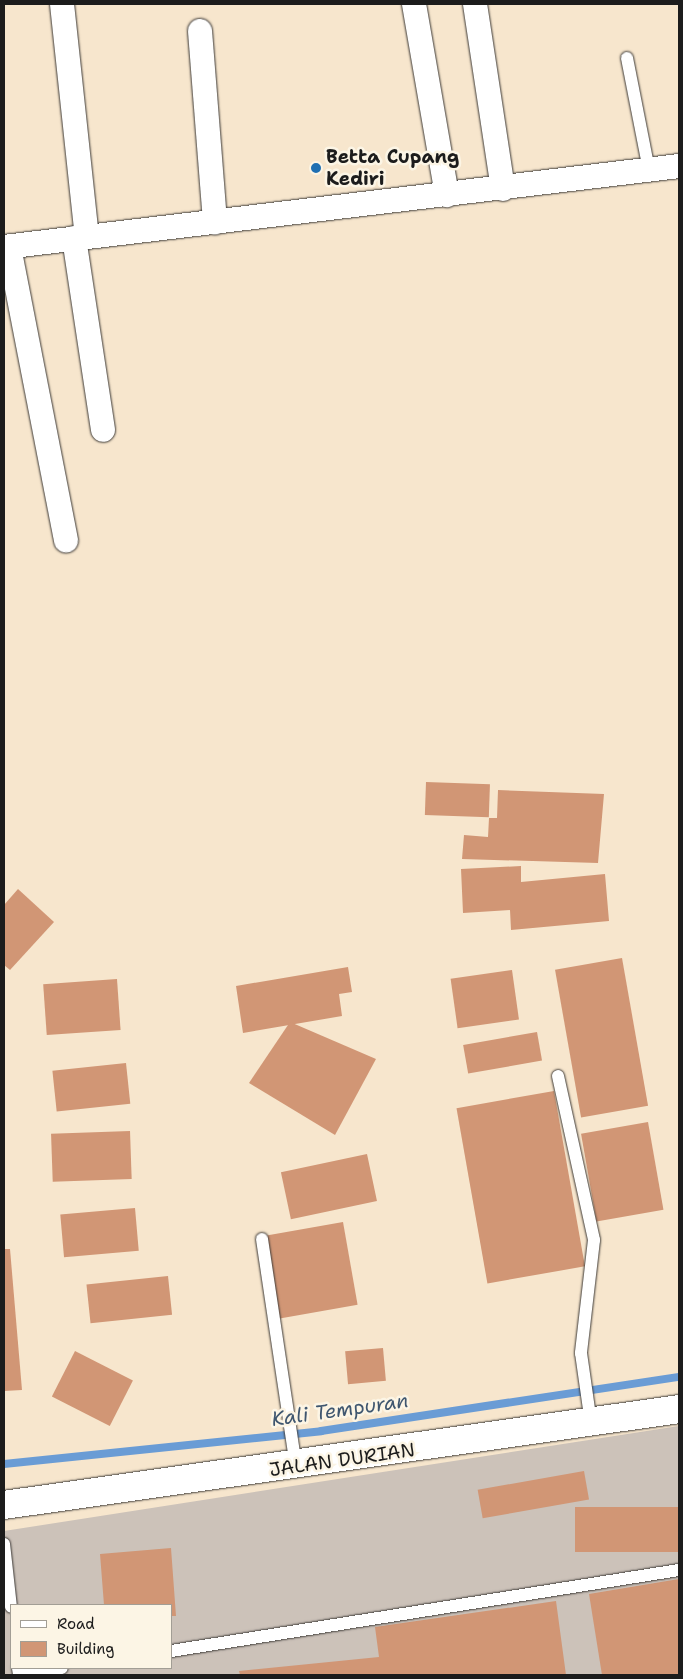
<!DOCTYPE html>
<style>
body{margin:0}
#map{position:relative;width:683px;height:1679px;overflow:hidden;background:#f7e6cd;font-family:"Shantell Sans",sans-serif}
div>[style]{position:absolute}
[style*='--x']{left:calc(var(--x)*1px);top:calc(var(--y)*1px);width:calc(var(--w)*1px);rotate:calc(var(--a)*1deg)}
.industrial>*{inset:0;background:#ccc2b9}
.stream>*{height:8px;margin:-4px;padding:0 4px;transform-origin:4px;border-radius:4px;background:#6a9cd5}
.building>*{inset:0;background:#d19675;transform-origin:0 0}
.roads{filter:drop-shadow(0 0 1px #3d3a37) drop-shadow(0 0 1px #3d3a37)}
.service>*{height:12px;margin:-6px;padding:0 6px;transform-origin:6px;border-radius:6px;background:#fff}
.minor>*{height:24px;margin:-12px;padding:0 12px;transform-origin:12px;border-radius:12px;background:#fff}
.secondary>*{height:28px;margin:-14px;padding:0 14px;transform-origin:14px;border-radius:14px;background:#fff}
.dots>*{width:14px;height:14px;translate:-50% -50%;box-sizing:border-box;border:2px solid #fcf5e5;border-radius:50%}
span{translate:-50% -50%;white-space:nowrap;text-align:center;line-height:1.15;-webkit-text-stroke:5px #fcf5e5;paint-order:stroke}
.poi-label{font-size:19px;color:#1c1c1c;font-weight:700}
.left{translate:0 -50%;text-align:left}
.street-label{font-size:19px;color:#1c1c1c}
.water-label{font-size:20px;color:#3f566f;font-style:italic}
.frame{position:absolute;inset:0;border:5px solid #1c1c1c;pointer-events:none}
.legend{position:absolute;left:10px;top:1604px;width:162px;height:65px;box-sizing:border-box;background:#fcf5e5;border:1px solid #a29e95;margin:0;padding:6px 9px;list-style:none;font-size:15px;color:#1c1c1c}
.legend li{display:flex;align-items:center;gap:10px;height:25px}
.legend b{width:25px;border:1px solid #a29e95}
</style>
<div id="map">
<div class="industrial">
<div style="clip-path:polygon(evenodd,679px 1426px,679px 1675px,4px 1675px,4px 1531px,679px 1426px,11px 1605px,171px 1605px,171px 1668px,11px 1668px,11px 1605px)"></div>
</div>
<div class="stream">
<div style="--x:4;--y:1464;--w:319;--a:-5.9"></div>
<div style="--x:321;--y:1431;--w:362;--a:-8.6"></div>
</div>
<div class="building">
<div style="left:426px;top:782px;width:64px;height:33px;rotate:2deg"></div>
<div style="clip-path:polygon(498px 790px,604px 794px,598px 863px,462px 859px,464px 835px,488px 837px,489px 818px,497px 818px)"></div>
<div style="clip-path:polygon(521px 866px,521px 882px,605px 874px,609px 921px,511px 930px,510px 910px,463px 913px,461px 869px)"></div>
<div style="clip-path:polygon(18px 889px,54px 922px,10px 970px,4px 965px,4px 905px)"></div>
<div style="left:622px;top:958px;width:150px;height:68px;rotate:80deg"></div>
<div style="clip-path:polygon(348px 967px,352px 992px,339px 994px,342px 1016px,243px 1033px,236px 986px)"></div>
<div style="left:512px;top:970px;width:50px;height:62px;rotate:82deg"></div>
<div style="left:117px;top:979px;width:51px;height:74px;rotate:86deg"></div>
<div style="clip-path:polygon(290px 1022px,376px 1059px,335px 1135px,249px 1083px)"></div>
<div style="left:537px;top:1032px;width:29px;height:75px;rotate:80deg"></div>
<div style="left:126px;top:1063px;width:41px;height:74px;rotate:84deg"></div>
<div style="left:554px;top:1091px;width:178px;height:99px;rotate:80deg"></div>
<div style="left:648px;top:1122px;width:89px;height:68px;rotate:80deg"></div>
<div style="left:130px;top:1131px;width:48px;height:79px;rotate:88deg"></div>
<div style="left:367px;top:1154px;width:48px;height:88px;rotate:78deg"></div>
<div style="left:135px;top:1208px;width:43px;height:75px;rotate:85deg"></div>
<div style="left:343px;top:1222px;width:84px;height:79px;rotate:80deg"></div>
<div style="clip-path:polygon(4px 1249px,10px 1249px,22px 1390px,4px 1391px)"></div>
<div style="left:168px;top:1276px;width:39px;height:82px;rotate:84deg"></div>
<div style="left:383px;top:1348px;width:33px;height:38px;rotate:85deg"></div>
<div style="left:75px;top:1351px;width:65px;height:51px;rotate:27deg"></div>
<div style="left:584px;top:1471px;width:29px;height:108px;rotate:80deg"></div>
<div style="left:679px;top:1507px;width:45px;height:104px;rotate:90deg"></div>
<div style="clip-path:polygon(171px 1548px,176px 1616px,171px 1616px,171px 1605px,104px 1605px,100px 1554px)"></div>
<div style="clip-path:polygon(679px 1579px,679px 1674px,602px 1675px,589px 1594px)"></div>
<div style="clip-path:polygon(556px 1601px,566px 1675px,240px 1675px,239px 1671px,379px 1657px,375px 1627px)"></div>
</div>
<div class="roads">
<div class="service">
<div style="--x:627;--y:58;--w:114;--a:78.9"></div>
<div style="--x:558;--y:1076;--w:168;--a:77.6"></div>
<div style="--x:594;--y:1240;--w:114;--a:96.6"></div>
<div style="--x:581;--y:1353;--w:71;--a:81.9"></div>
<div style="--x:262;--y:1239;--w:230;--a:81.5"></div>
<div style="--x:4;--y:1544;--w:63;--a:83.7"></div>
<div style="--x:171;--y:1651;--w:514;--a:-9.06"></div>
<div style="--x:18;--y:1668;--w:6;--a:81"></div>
<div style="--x:19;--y:1674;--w:43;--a:-7.9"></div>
</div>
<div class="minor">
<div style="--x:62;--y:4;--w:234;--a:83.9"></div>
<div style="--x:414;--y:4;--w:194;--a:80.2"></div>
<div style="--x:475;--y:4;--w:187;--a:81.4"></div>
<div style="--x:200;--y:31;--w:192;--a:85.5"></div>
<div style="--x:74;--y:238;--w:194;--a:81.4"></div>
<div style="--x:4;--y:247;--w:680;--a:-6.84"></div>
<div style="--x:9;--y:247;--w:299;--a:79"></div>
</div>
<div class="secondary">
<div style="--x:4;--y:1505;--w:682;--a:-8.09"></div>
</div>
</div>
<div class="dots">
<div style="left:316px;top:168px;background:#1f6fb2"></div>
</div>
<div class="poi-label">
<span class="left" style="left:326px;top:168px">Betta Cupang<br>Kediri</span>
</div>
<div class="street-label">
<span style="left:342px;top:1460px;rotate:-8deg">JALAN DURIAN</span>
</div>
<div class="water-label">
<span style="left:340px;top:1410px;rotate:-8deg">Kali Tempuran</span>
</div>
<div class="frame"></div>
<ul class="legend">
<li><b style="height:6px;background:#fff"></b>Road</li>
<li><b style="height:14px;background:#d19675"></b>Building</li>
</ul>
</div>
